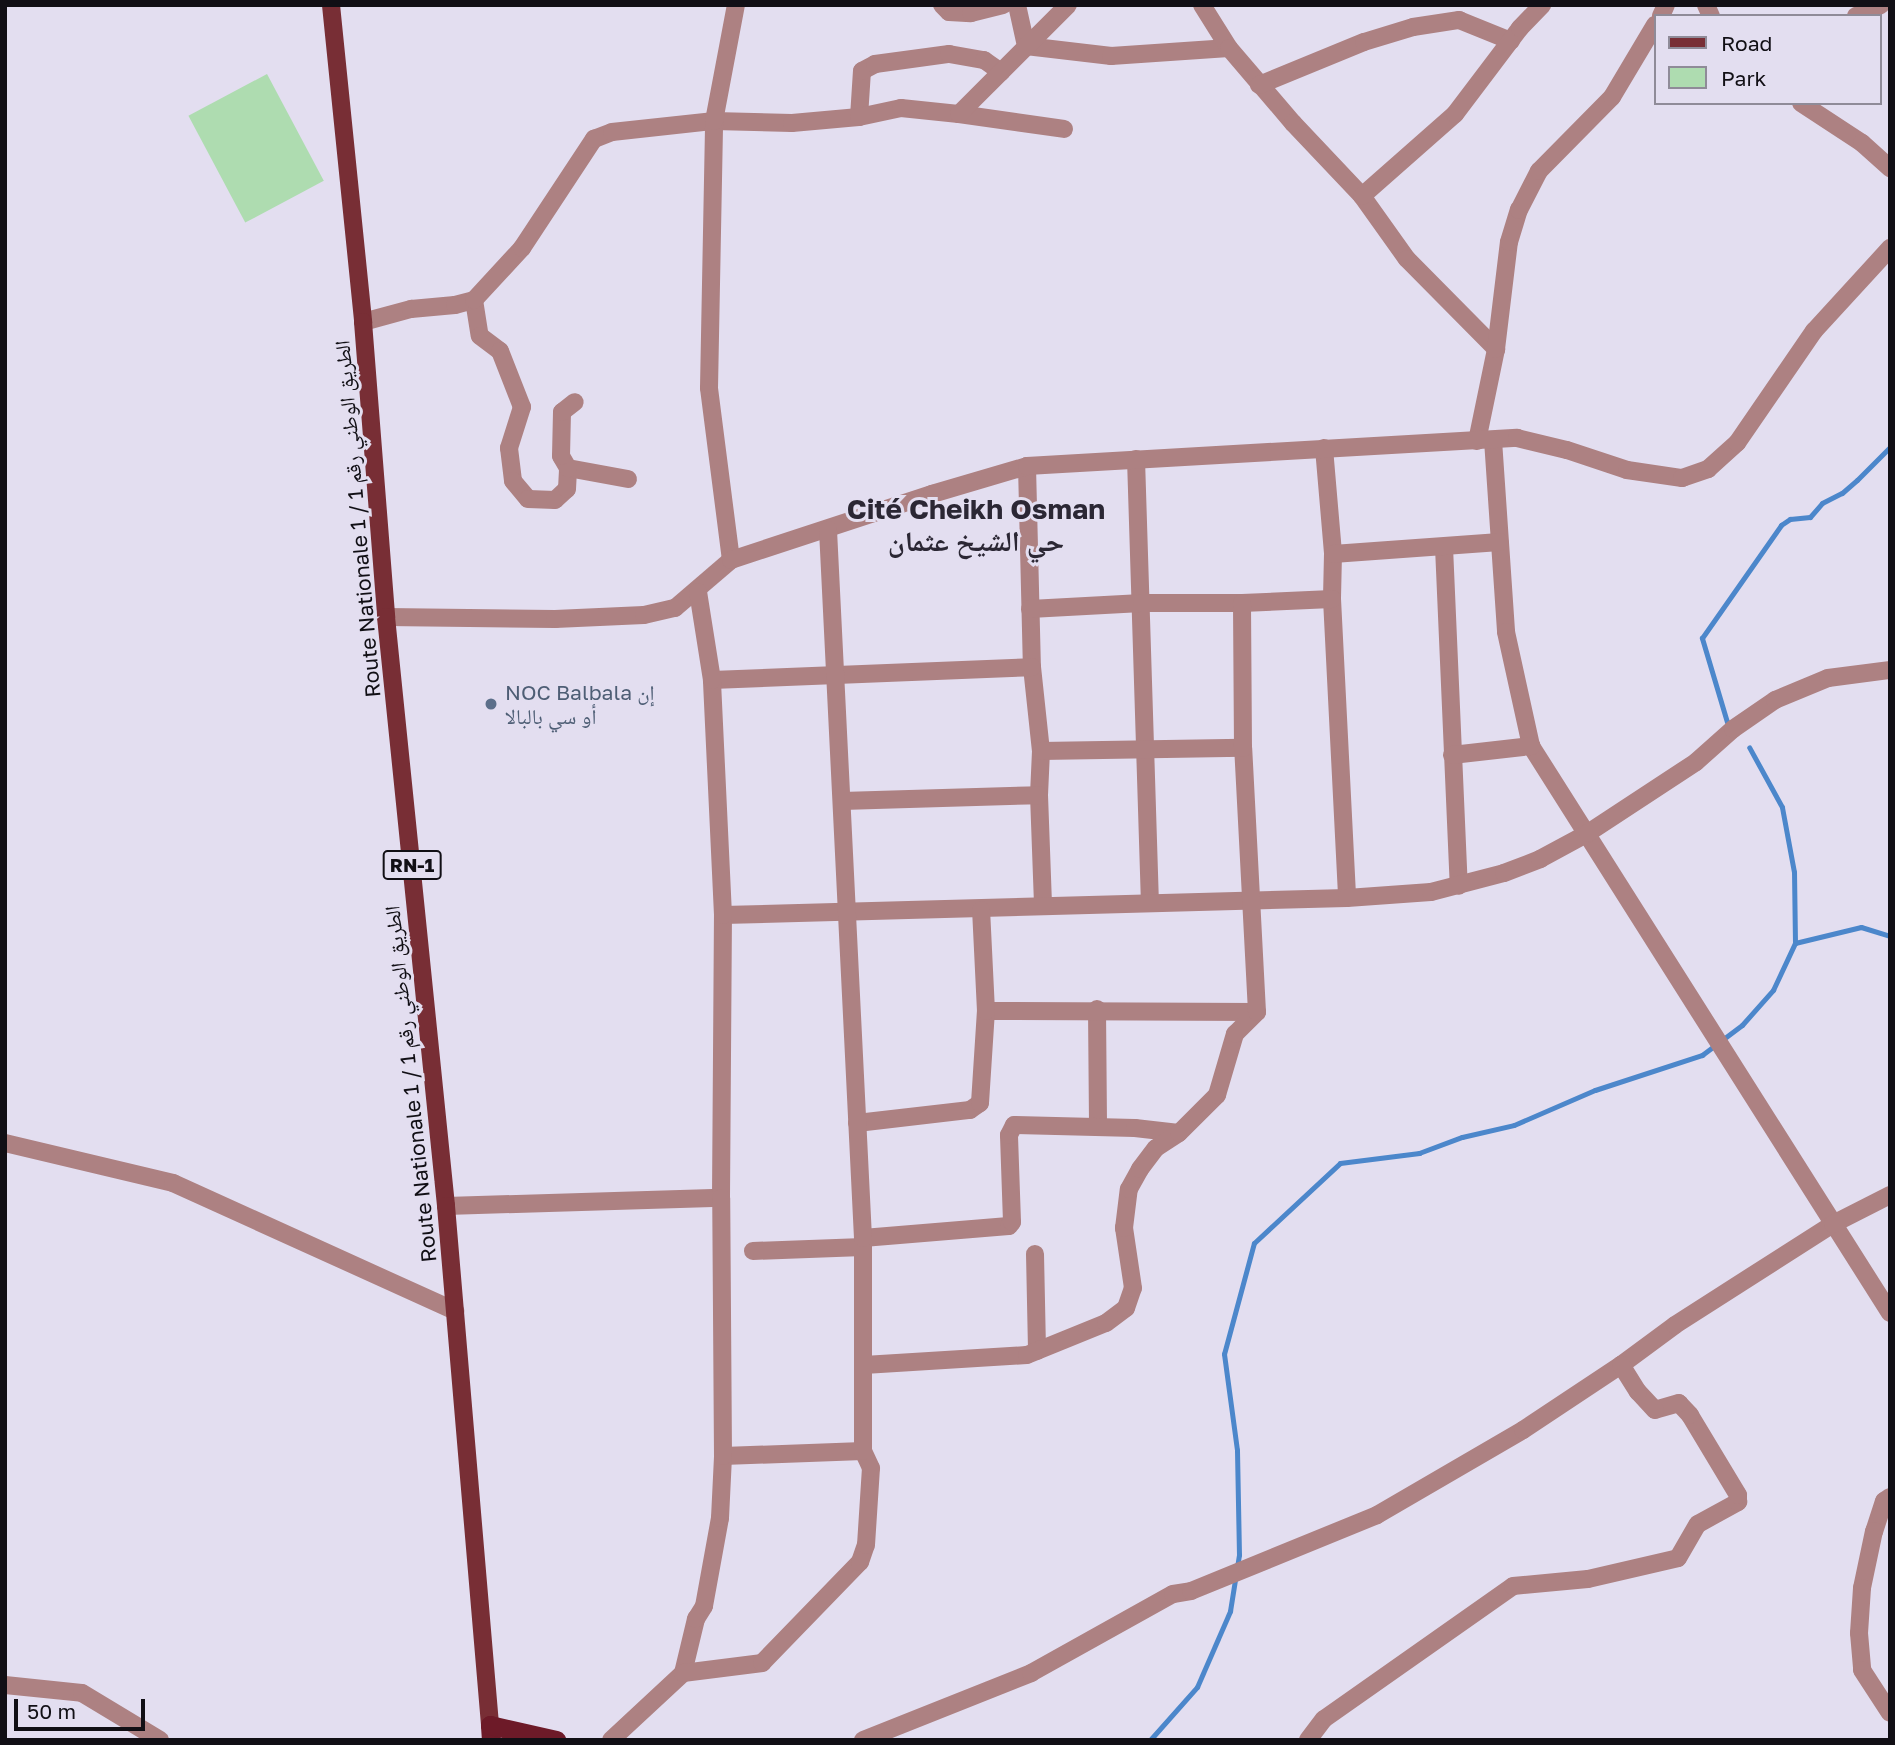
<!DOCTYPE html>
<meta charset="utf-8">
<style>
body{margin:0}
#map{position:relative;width:1895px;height:1745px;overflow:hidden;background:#e3def0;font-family:"Golos Text","Noto Naskh Arabic",sans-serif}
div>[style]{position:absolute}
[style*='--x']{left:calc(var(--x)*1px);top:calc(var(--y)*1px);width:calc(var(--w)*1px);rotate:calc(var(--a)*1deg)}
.green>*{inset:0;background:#aedcb0;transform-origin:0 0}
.stream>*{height:5px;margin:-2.5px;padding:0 2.5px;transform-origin:2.5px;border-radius:2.5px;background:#4c87cb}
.minor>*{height:18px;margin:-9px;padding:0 9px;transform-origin:9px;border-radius:9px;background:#ad8182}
.primary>*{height:18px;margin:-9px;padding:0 9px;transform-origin:9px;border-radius:9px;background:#782e35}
.trunk>*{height:19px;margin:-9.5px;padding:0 9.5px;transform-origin:9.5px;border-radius:9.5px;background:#6d1a28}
.dots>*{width:19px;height:19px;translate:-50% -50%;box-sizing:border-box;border:4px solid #e3def0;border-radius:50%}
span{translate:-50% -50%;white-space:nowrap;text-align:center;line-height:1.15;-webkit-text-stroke:6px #e3def0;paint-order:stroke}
.shield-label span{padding:2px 5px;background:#e3def0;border:2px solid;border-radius:5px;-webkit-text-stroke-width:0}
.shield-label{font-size:19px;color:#110f15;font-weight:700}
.street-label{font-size:21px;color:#110f15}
.service-label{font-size:21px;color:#4e5e75}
.left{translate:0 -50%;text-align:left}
.district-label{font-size:28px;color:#2b2734;font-weight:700}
.frame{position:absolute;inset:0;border:7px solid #110f15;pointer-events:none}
.legend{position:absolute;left:1654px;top:14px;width:228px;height:91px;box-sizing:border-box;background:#e3def0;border:2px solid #8f8b98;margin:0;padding:9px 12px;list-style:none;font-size:21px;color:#110f15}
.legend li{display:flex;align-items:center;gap:14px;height:35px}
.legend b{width:35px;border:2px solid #8f8b98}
.scale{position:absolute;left:14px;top:1699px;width:131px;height:32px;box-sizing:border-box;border:4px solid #110f15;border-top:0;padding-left:9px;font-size:21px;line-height:24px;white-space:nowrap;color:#110f15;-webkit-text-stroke:5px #e3def0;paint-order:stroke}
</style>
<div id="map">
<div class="green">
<div style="left:267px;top:74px;width:121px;height:89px;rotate:62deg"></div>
</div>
<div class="stream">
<div style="--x:1727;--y:722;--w:88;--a:-106.6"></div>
<div style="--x:1702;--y:638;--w:138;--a:-55"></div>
<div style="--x:1781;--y:525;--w:11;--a:-34"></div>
<div style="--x:1790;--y:519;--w:20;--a:-6"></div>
<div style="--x:1810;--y:517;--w:18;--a:-49"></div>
<div style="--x:1822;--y:503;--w:22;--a:-27"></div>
<div style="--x:1842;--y:493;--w:20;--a:-41"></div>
<div style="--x:1857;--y:480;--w:47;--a:-45"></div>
<div style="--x:1795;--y:943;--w:68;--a:-13.6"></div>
<div style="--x:1861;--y:927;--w:30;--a:17"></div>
<div style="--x:1150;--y:1740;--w:71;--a:-48.4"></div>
<div style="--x:1197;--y:1687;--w:83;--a:-66.5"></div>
<div style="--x:1230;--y:1611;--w:57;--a:-80.9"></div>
<div style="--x:1239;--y:1555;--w:105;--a:-91.1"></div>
<div style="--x:1237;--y:1450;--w:97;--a:-97.7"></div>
<div style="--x:1224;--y:1354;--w:115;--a:-74.9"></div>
<div style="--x:1254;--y:1243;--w:117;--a:-42.9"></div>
<div style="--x:1340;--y:1163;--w:80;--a:-7.2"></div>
<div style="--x:1419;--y:1153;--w:46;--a:-20.4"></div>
<div style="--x:1462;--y:1137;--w:53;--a:-13"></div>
<div style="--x:1514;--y:1125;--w:88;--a:-23.4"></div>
<div style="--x:1595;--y:1090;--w:113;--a:-18.1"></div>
<div style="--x:1702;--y:1055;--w:50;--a:-36.9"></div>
<div style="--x:1742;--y:1025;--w:47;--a:-48.5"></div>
<div style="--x:1773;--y:990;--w:52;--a:-64.9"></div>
<div style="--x:1795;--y:943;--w:71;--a:-90.8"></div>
<div style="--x:1794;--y:872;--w:66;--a:-100.5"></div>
<div style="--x:1782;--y:807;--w:68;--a:-118.8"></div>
</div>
<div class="minor">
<div style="--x:942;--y:5;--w:10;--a:45"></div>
<div style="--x:949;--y:12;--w:22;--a:3"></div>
<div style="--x:971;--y:13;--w:33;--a:-14"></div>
<div style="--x:1017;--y:5;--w:42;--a:77.6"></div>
<div style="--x:1026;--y:46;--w:86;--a:6.7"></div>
<div style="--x:1111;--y:56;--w:118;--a:-3.9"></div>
<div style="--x:1202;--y:5;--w:51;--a:57.9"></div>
<div style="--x:1229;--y:48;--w:99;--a:49.5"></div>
<div style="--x:1293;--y:123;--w:100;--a:46.6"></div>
<div style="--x:1362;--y:196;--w:77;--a:54.5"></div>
<div style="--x:1407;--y:259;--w:127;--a:45.3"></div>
<div style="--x:1706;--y:5;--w:12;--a:66"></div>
<div style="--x:1661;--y:16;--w:12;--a:-66"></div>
<div style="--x:1856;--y:16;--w:27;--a:-24"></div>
<div style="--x:1259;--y:85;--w:113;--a:-22.3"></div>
<div style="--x:1364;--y:42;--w:51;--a:-17"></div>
<div style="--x:1413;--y:27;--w:47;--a:-8.7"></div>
<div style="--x:1459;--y:20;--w:56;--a:22"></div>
<div style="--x:1801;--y:103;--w:73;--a:33.3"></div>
<div style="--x:1862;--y:143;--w:38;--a:42"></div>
<div style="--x:959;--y:114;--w:106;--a:8.1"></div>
<div style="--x:859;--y:117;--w:46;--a:-86.3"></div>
<div style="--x:862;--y:71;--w:15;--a:-28"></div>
<div style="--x:875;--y:64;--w:75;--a:-7.7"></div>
<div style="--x:949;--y:54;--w:36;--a:10"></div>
<div style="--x:984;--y:60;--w:21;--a:35"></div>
<div style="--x:1362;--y:196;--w:124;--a:-41.4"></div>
<div style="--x:1455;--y:114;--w:108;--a:-52.9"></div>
<div style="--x:1520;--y:28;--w:32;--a:-46"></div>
<div style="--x:474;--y:300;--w:36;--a:81"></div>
<div style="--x:480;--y:336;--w:25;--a:37"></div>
<div style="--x:500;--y:351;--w:60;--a:68.6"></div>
<div style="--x:522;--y:407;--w:43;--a:107.6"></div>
<div style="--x:509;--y:448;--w:33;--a:83"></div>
<div style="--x:513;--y:481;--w:23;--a:50"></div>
<div style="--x:528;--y:499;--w:27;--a:2"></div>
<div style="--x:555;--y:500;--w:16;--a:-43"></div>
<div style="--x:567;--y:489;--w:21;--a:-87"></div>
<div style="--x:568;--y:468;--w:61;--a:10.4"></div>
<div style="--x:363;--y:322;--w:50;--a:-15.2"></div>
<div style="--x:411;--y:309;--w:44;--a:-5.2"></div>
<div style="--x:455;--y:305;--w:20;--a:-15"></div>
<div style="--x:474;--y:300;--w:71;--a:-47.3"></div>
<div style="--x:522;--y:248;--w:131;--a:-56.6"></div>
<div style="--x:594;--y:139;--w:19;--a:-21"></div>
<div style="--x:612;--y:132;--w:103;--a:-6.2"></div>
<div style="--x:714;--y:121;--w:78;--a:1.5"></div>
<div style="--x:792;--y:123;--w:67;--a:-5.1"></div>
<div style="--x:859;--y:117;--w:43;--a:-12.1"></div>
<div style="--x:901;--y:108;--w:58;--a:5.9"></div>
<div style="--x:959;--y:114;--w:154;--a:-45"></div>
<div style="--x:1493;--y:440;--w:192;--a:86.1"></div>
<div style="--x:1506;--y:632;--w:117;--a:77.6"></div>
<div style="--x:1531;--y:746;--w:671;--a:57.66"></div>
<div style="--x:1477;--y:441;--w:94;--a:-78.3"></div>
<div style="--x:1496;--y:349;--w:108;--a:-83.1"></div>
<div style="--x:1509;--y:242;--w:34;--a:-73"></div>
<div style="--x:1519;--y:210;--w:44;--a:-62.9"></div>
<div style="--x:1539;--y:171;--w:104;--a:-45.4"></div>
<div style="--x:1612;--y:97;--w:84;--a:-59.2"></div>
<div style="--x:1324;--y:448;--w:106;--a:85.1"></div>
<div style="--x:1333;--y:554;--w:45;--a:91.3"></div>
<div style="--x:1332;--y:599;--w:299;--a:87.1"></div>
<div style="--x:1136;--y:459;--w:443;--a:88.2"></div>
<div style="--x:1027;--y:466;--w:201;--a:88.6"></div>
<div style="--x:1032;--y:667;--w:84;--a:83.9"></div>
<div style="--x:1041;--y:751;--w:44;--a:92.6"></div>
<div style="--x:1039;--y:795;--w:111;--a:87.9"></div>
<div style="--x:568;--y:468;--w:14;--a:-120"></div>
<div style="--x:561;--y:456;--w:44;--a:-88.7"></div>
<div style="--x:562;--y:412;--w:16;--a:-38"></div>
<div style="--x:1444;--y:547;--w:339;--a:87.5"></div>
<div style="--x:1333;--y:554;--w:167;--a:-4.1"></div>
<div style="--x:731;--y:560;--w:173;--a:-97.3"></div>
<div style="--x:709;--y:388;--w:267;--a:-88.9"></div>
<div style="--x:714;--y:121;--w:118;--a:-79.3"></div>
<div style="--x:1030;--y:609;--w:112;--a:-3.1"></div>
<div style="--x:1142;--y:603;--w:100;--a:0"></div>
<div style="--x:1242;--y:603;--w:90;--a:-2.5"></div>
<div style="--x:386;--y:617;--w:169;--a:0.7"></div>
<div style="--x:555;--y:619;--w:89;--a:-2.6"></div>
<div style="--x:644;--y:615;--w:32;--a:-13"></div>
<div style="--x:675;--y:608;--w:74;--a:-40.6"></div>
<div style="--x:731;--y:560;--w:212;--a:-18.2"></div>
<div style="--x:932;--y:494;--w:99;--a:-16.4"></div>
<div style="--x:1027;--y:466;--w:491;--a:-3.3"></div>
<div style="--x:1517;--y:438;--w:51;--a:13.5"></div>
<div style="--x:1567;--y:450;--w:63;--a:18.4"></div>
<div style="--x:1627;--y:470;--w:56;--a:8.3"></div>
<div style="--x:1682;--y:478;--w:28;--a:-19"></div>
<div style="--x:1708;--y:469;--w:39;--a:-42"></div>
<div style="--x:1737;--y:443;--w:136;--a:-55.5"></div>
<div style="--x:1814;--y:331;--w:113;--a:-47.5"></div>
<div style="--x:712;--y:680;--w:320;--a:-2.3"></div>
<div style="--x:1041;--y:751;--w:202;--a:-0.9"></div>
<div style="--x:1452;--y:755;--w:80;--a:-6.5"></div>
<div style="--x:842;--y:801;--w:197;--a:-1.7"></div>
<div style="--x:723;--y:915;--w:624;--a:-1.56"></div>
<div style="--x:1347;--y:898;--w:84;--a:-4.1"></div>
<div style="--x:1431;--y:892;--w:75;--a:-14.6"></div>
<div style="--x:1504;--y:873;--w:39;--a:-21"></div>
<div style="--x:1540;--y:859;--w:55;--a:-28.4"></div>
<div style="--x:1588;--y:833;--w:129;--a:-33.3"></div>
<div style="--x:1696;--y:762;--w:50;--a:-41.7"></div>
<div style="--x:1733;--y:729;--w:51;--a:-34.6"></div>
<div style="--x:1775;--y:700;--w:57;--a:-22.5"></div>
<div style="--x:1828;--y:678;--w:63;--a:-7.4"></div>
<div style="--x:1097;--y:1009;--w:118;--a:89.5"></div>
<div style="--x:986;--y:1011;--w:271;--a:0.2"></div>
<div style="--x:857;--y:1123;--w:114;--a:-6.6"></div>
<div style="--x:970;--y:1110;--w:12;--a:-35"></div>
<div style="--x:980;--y:1103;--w:92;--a:-86.3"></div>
<div style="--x:986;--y:1011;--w:101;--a:-92.8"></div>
<div style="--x:5;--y:1143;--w:173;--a:13.4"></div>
<div style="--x:173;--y:1183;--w:310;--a:24.4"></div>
<div style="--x:446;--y:1206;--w:275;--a:-1.7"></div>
<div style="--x:721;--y:1198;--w:283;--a:-89.6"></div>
<div style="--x:723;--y:915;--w:235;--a:-92.7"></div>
<div style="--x:712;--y:680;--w:89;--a:-99"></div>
<div style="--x:863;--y:1238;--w:146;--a:-4.7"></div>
<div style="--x:1009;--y:1226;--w:5;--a:-53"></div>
<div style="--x:1012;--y:1222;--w:87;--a:-92"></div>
<div style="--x:1009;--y:1135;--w:11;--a:-63"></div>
<div style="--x:1014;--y:1125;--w:121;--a:1.4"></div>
<div style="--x:1135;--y:1128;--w:44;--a:6.5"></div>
<div style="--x:753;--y:1251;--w:110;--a:-2.1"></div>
<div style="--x:1035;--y:1254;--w:97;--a:88.8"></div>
<div style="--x:864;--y:1365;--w:163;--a:-3.5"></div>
<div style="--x:1027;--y:1355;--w:85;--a:-22.1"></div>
<div style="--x:1106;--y:1323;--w:25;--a:-37"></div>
<div style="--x:1126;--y:1308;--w:21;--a:-71"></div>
<div style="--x:1133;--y:1288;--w:61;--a:-98.5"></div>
<div style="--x:1124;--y:1228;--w:39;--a:-83"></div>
<div style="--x:1129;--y:1189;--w:23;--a:-61"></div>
<div style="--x:1140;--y:1169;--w:26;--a:-53"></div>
<div style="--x:1156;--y:1148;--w:27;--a:-33"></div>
<div style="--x:1179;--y:1133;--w:54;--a:-45"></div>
<div style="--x:1217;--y:1095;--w:64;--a:-73.6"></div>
<div style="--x:1235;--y:1034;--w:31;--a:-45"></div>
<div style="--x:1257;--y:1012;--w:264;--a:-93"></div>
<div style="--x:1243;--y:748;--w:145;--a:-90.4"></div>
<div style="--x:723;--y:1456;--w:140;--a:-2"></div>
<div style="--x:1890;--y:1497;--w:7;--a:146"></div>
<div style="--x:1884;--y:1501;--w:32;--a:108"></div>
<div style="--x:1874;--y:1531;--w:58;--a:101.9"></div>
<div style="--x:1862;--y:1588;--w:45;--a:93.8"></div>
<div style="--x:1859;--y:1633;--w:37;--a:85"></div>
<div style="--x:1862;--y:1670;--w:51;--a:56.9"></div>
<div style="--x:683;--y:1673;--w:56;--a:-76.5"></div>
<div style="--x:696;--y:1619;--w:15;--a:-58"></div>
<div style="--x:704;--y:1606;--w:89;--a:-79.7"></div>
<div style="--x:720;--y:1518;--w:62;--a:-87.2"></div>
<div style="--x:723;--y:1456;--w:258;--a:-90.4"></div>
<div style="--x:5;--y:1685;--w:77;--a:5.9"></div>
<div style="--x:82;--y:1693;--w:91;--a:31.1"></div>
<div style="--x:611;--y:1740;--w:98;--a:-42.9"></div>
<div style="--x:683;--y:1673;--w:80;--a:-7.2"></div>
<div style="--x:762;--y:1663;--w:141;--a:-45.9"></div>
<div style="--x:860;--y:1562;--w:18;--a:-71"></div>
<div style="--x:866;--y:1545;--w:77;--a:-86.3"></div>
<div style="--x:871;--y:1468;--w:19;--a:-115"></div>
<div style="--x:863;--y:1451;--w:213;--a:-90"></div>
<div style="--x:863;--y:1238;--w:709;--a:-92.83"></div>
<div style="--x:863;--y:1740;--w:181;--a:-21.7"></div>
<div style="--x:1031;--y:1673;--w:162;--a:-29.1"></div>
<div style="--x:1173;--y:1594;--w:18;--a:-9"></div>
<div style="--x:1191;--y:1591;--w:201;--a:-22.2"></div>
<div style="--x:1377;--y:1515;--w:169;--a:-30.2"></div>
<div style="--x:1523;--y:1430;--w:118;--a:-33.6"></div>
<div style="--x:1621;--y:1365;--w:67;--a:-36.5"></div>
<div style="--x:1675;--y:1325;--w:188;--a:-32.6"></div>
<div style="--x:1833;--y:1224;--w:64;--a:-27"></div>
<div style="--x:1308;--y:1740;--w:26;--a:-53"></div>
<div style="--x:1324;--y:1719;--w:231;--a:-35.1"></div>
<div style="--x:1513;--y:1586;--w:75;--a:-5.3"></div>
<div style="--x:1588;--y:1579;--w:92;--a:-13.1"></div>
<div style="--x:1678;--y:1558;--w:39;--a:-60"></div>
<div style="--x:1698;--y:1524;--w:46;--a:-28.8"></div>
<div style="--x:1738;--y:1502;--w:7;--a:-90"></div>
<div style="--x:1738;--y:1495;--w:93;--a:-121"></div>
<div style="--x:1690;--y:1415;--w:16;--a:-133"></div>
<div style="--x:1679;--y:1403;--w:25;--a:164"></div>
<div style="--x:1655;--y:1410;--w:25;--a:-133"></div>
<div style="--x:1638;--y:1392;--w:32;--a:-122"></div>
</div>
<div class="primary">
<div style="--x:331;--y:5;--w:319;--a:84.2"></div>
<div style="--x:363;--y:322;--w:296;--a:85.5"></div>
<div style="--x:386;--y:617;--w:592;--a:84.18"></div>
<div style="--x:446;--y:1206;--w:521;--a:85.15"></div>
</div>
<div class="trunk">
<div style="--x:491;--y:1740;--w:15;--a:-94"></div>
<div style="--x:490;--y:1725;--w:68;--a:12.8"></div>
</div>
<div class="dots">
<div style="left:491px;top:704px;background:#5c6f8a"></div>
</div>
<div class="shield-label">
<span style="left:412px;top:865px">RN-1</span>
</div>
<div class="street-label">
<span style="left:357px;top:519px;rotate:-95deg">Route Nationale 1 / الطريق الوطني رقم 1</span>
<span style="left:410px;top:1084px;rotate:-96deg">Route Nationale 1 / الطريق الوطني رقم 1</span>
</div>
<div class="service-label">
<span class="left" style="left:505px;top:704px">NOC Balbala إن<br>أو سي بالبالا</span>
</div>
<div class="district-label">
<span style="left:976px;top:525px">Cité Cheikh Osman<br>حي الشيخ عثمان</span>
</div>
<div class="frame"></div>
<ul class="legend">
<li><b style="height:9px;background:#782e35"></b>Road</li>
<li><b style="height:19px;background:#aedcb0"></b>Park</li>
</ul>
<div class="scale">50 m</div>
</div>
